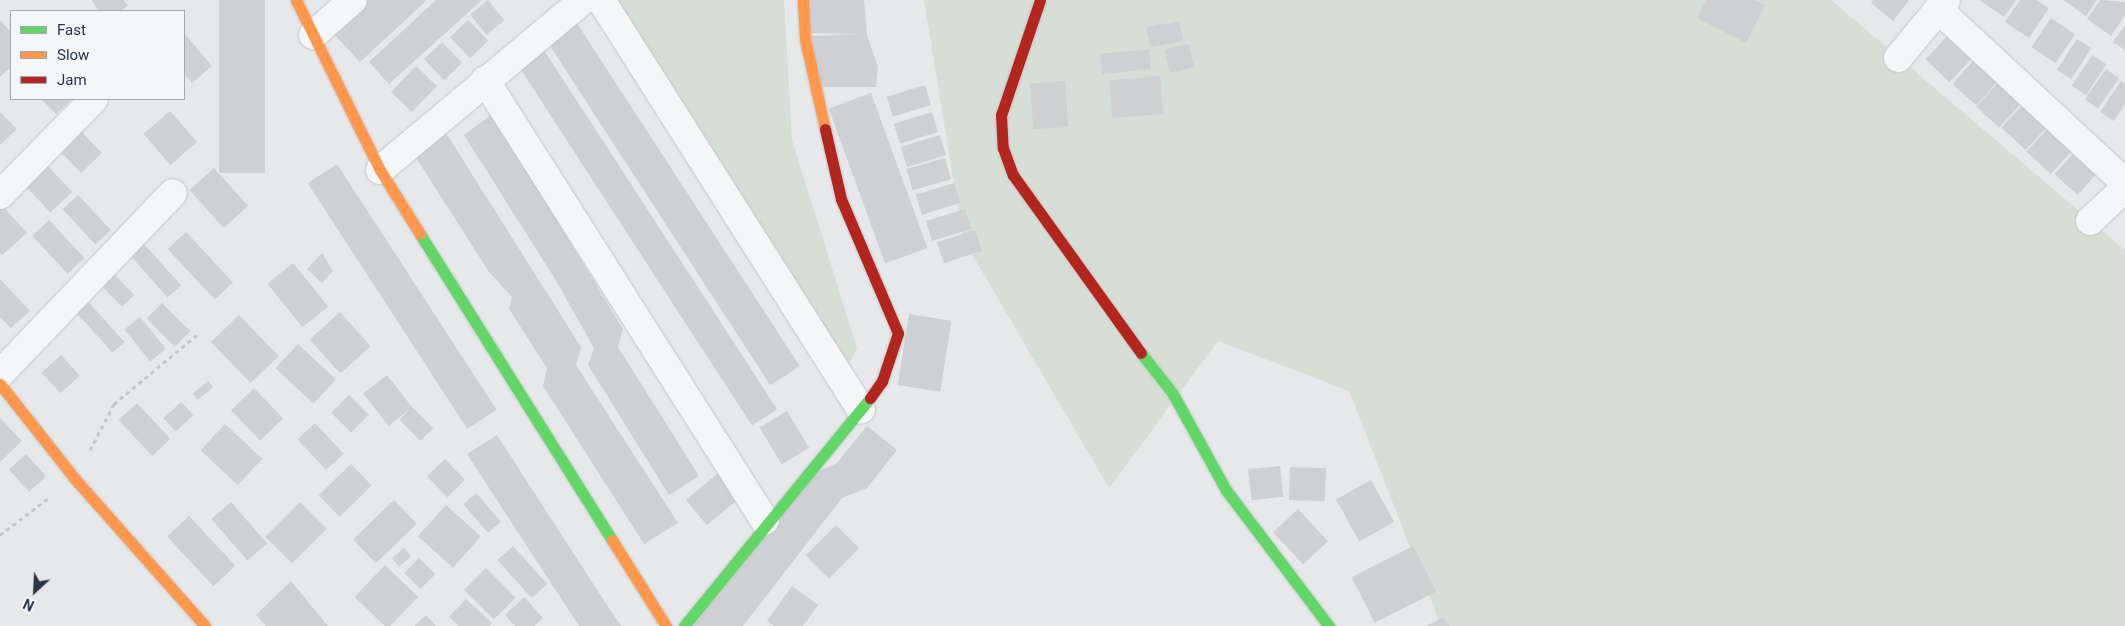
<!DOCTYPE html>
<style>
body{margin:0}
#map{position:relative;width:2125px;height:626px;overflow:hidden;background:#e6e8ea;font-family:Roboto,sans-serif}
div>[style]{position:absolute}
[style*='--x']{left:calc(var(--x)*1px);top:calc(var(--y)*1px);width:calc(var(--w)*1px);rotate:calc(var(--a)*1deg)}
.green>*{inset:0;background:#d6ded6}
.building>*{inset:0;background:#ced0d3;transform-origin:0 0}
.path>*{height:3px;margin-top:-1.5px;transform-origin:0;background:repeating-linear-gradient(90deg,#c5c6ca 0 4px,transparent 0 8px)}
.roads{filter:drop-shadow(0 0 1px #c4c6c8) drop-shadow(0 0 1px #c4c6c8)}
.street>*{height:28px;margin:-14px;padding:0 14px;transform-origin:14px;border-radius:14px;background:#f5f6f7}
.fast>*{height:11px;margin:-5.5px;padding:0 5.5px;transform-origin:5.5px;border-radius:5.5px;background:#63d668}
.slow>*{height:11px;margin:-5.5px;padding:0 5.5px;transform-origin:5.5px;border-radius:5.5px;background:#ff974d}
.jam>*{height:11px;margin:-5.5px;padding:0 5.5px;transform-origin:5.5px;border-radius:5.5px;background:#b3261e}
span{translate:-50% -50%;white-space:nowrap;text-align:center;line-height:1.15;-webkit-text-stroke:4.5px #f4f6f9;paint-order:stroke}
.legend{position:absolute;left:10px;top:10px;width:175px;height:90px;box-sizing:border-box;background:#f4f6f9;border:1px solid #a4a8b1;margin:0;padding:6px 9px;list-style:none;font-size:15px;color:#2b3445}
.legend li{display:flex;align-items:center;gap:10px;height:25px}
.legend b{width:25px;border:1px solid #a4a8b1}
.north{position:absolute;left:10px;top:566px;width:50px;height:50px;-webkit-text-stroke:4px #f4f6f9;paint-order:stroke;rotate:205deg;font-size:14px;font-weight:700;line-height:20px;text-align:center;color:#2b3445}
.north::after{content:'';display:block;margin:auto;width:18px;height:22px;background:#2b3445;clip-path:polygon(50% 0,100% 100%,50% 72%,0 100%)}
</style>
<div id="map">
<div class="green">
<div style="clip-path:polygon(616px 0,784px 0,792px 140px,857px 348px,847px 367px)"></div>
<div style="clip-path:polygon(924px 0,1831px 0,2125px 250px,2125px 626px,1441px 626px,1349px 391px,1218px 341px,1109px 488px,963px 239px)"></div>
</div>
<div class="building">
<div style="clip-path:polygon(92px 0,123px 0,128px 5px,121px 11px,98px 11px)"></div>
<div style="left:219px;top:0;width:46px;height:173px"></div>
<div style="clip-path:polygon(367px 0,427px 0,360px 62px,332px 32px)"></div>
<div style="clip-path:polygon(436px 0,482px 0,389px 84px,369px 62px)"></div>
<div style="left:488px;top:0;width:26px;height:23px;rotate:51deg"></div>
<div style="clip-path:polygon(808px 0,864px 0,867px 35px,878px 67px,876px 87px,820px 87px,811px 36px,858px 34px,808px 33px)"></div>
<div style="clip-path:polygon(1706px 0,1754px 0,1765px 5px,1746px 43px,1697px 18px)"></div>
<div style="clip-path:polygon(1873px 0,1909px 0,1893px 21px,1871px 3px)"></div>
<div style="clip-path:polygon(1979px 0,2016px 0,2004px 17px)"></div>
<div style="clip-path:polygon(2020px 0,2036px 0,2049px 8px,2029px 38px,2005px 22px)"></div>
<div style="clip-path:polygon(2063px 0,2097px 0,2086px 16px)"></div>
<div style="clip-path:polygon(2100px 0,2125px 2px,2125px 15px,2111px 36px,2087px 19px)"></div>
<div style="left:571px;top:14px;width:420px;height:35px;rotate:57deg"></div>
<div style="left:2051px;top:18px;width:29px;height:35px;rotate:34deg"></div>
<div style="clip-path:polygon(0 20px,11px 32px,11px 67px,0 77px)"></div>
<div style="left:468px;top:20px;width:29px;height:25px;rotate:46deg"></div>
<div style="left:1179px;top:21px;width:20px;height:33px;rotate:79deg"></div>
<div style="clip-path:polygon(2125px 25px,2125px 50px,2113px 42px)"></div>
<div style="left:1952px;top:31px;width:33px;height:39px;rotate:43deg"></div>
<div style="clip-path:polygon(184px 33px,212px 66px,192px 83px,184px 74px)"></div>
<div style="left:2077px;top:39px;width:17px;height:37px;rotate:33deg"></div>
<div style="left:538px;top:41px;width:439px;height:30px;rotate:57deg"></div>
<div style="left:442px;top:42px;width:29px;height:25px;rotate:46deg"></div>
<div style="left:1189px;top:44px;width:24px;height:25px;rotate:78deg"></div>
<div style="left:1149px;top:49px;width:20px;height:49px;rotate:84deg"></div>
<div style="left:1978px;top:55px;width:32px;height:39px;rotate:41deg"></div>
<div style="left:2092px;top:55px;width:17px;height:37px;rotate:33deg"></div>
<div style="left:416px;top:66px;width:29px;height:36px;rotate:44deg"></div>
<div style="left:2106px;top:69px;width:16px;height:37px;rotate:35deg"></div>
<div style="left:1160px;top:76px;width:38px;height:51px;rotate:85deg"></div>
<div style="left:2003px;top:77px;width:31px;height:40px;rotate:42deg"></div>
<div style="left:1065px;top:81px;width:46px;height:35px;rotate:86deg"></div>
<div style="clip-path:polygon(2121px 81px,2125px 84px,2125px 104px,2114px 121px,2100px 112px)"></div>
<div style="left:925px;top:85px;width:21px;height:40px;rotate:73deg"></div>
<div style="left:871px;top:93px;width:165px;height:45px;rotate:70deg"></div>
<div style="clip-path:polygon(41px 99px,72px 99px,56px 114px)"></div>
<div style="left:2028px;top:99px;width:33px;height:39px;rotate:43deg"></div>
<div style="left:170px;top:111px;width:41px;height:35px;rotate:49deg"></div>
<div style="clip-path:polygon(0 112px,17px 129px,0 145px)"></div>
<div style="left:932px;top:112px;width:21px;height:40px;rotate:73deg"></div>
<div style="clip-path:polygon(492px 114px,623px 329px,618px 347px,699px 476px,669px 495px,588px 365px,594px 348px,555px 279px,464px 135px)"></div>
<div style="left:2053px;top:123px;width:33px;height:39px;rotate:43deg"></div>
<div style="left:77px;top:127px;width:36px;height:29px;rotate:46deg"></div>
<div style="clip-path:polygon(446px 133px,581px 347px,576px 365px,678px 523px,644px 544px,543px 386px,547px 368px,509px 309px,512px 297px,489px 272px,413px 153px)"></div>
<div style="left:940px;top:135px;width:21px;height:41px;rotate:73deg"></div>
<div style="left:2080px;top:146px;width:31px;height:38px;rotate:42deg"></div>
<div style="left:945px;top:158px;width:22px;height:40px;rotate:74deg"></div>
<div style="left:337px;top:164px;width:293px;height:35px;rotate:57deg"></div>
<div style="left:47px;top:165px;width:37px;height:30px;rotate:47deg"></div>
<div style="left:214px;top:168px;width:51px;height:33px;rotate:48deg"></div>
<div style="left:954px;top:183px;width:21px;height:40px;rotate:73deg"></div>
<div style="left:78px;top:195px;width:48px;height:21px;rotate:47deg"></div>
<div style="clip-path:polygon(0 203px,27px 233px,2px 255px,0 253px)"></div>
<div style="left:965px;top:209px;width:21px;height:41px;rotate:73deg"></div>
<div style="left:49px;top:220px;width:52px;height:23px;rotate:47deg"></div>
<div style="left:975px;top:230px;width:22px;height:40px;rotate:72deg"></div>
<div style="left:186px;top:232px;width:69px;height:25px;rotate:47deg"></div>
<div style="left:143px;top:243px;width:57px;height:18px;rotate:48deg"></div>
<div style="clip-path:polygon(322px 253px,333px 271px,322px 283px,307px 269px)"></div>
<div style="left:293px;top:263px;width:56px;height:33px;rotate:51deg"></div>
<div style="left:112px;top:272px;width:32px;height:17px;rotate:46deg"></div>
<div style="clip-path:polygon(0 279px,30px 311px,11px 328px,0 317px)"></div>
<div style="left:83px;top:296px;width:62px;height:16px;rotate:48deg"></div>
<div style="left:162px;top:303px;width:40px;height:22px;rotate:45deg"></div>
<div style="left:340px;top:312px;width:46px;height:41px;rotate:48deg"></div>
<div style="left:909px;top:314px;width:43px;height:72px;rotate:9deg"></div>
<div style="left:239px;top:315px;width:57px;height:39px;rotate:46deg"></div>
<div style="left:140px;top:317px;width:41px;height:20px;rotate:51deg"></div>
<div style="left:298px;top:344px;width:52px;height:33px;rotate:43deg"></div>
<div style="left:61px;top:355px;width:28px;height:26px;rotate:48deg"></div>
<div style="left:387px;top:375px;width:41px;height:30px;rotate:52deg"></div>
<div style="left:208px;top:381px;width:8px;height:20px;rotate:50deg"></div>
<div style="left:254px;top:388px;width:42px;height:32px;rotate:46deg"></div>
<div style="left:349px;top:395px;width:28px;height:25px;rotate:45deg"></div>
<div style="left:181px;top:402px;width:18px;height:24px;rotate:47deg"></div>
<div style="left:137px;top:403px;width:49px;height:25px;rotate:47deg"></div>
<div style="left:412px;top:407px;width:30px;height:18px;rotate:45deg"></div>
<div style="left:787px;top:411px;width:43px;height:32px;rotate:59deg"></div>
<div style="clip-path:polygon(0 418px,22px 441px,0 462px)"></div>
<div style="left:315px;top:423px;width:42px;height:24px;rotate:47deg"></div>
<div style="left:225px;top:424px;width:51px;height:36px;rotate:43deg"></div>
<div style="clip-path:polygon(867px 426px,897px 450px,867px 488px,842px 498px,743px 626px,693px 626px,811px 474px,836px 464px)"></div>
<div style="clip-path:polygon(497px 435px,603px 599px,621px 626px,579px 626px,547px 577px,467px 454px)"></div>
<div style="left:26px;top:454px;width:30px;height:23px;rotate:48deg"></div>
<div style="left:445px;top:459px;width:29px;height:25px;rotate:46deg"></div>
<div style="left:351px;top:464px;width:30px;height:45px;rotate:46deg"></div>
<div style="left:1280px;top:466px;width:31px;height:32px;rotate:84deg"></div>
<div style="left:1290px;top:467px;width:36px;height:33px;rotate:2deg"></div>
<div style="left:718px;top:473px;width:33px;height:42px;rotate:50deg"></div>
<div style="left:1371px;top:480px;width:48px;height:40px;rotate:61deg"></div>
<div style="left:476px;top:493px;width:38px;height:17px;rotate:49deg"></div>
<div style="left:394px;top:500px;width:33px;height:57px;rotate:46deg"></div>
<div style="left:231px;top:502px;width:55px;height:26px;rotate:49deg"></div>
<div style="left:300px;top:502px;width:38px;height:49px;rotate:45deg"></div>
<div style="left:446px;top:505px;width:47px;height:42px;rotate:42deg"></div>
<div style="left:1298px;top:509px;width:44px;height:34px;rotate:47deg"></div>
<div style="left:189px;top:516px;width:68px;height:30px;rotate:47deg"></div>
<div style="left:836px;top:525px;width:33px;height:43px;rotate:45deg"></div>
<div style="left:513px;top:546px;width:51px;height:21px;rotate:48deg"></div>
<div style="left:1413px;top:546px;width:51px;height:69px;rotate:63deg"></div>
<div style="left:404px;top:548px;width:11px;height:16px;rotate:49deg"></div>
<div style="left:419px;top:558px;width:23px;height:21px;rotate:45deg"></div>
<div style="left:385px;top:565px;width:46px;height:44px;rotate:44deg"></div>
<div style="left:486px;top:568px;width:42px;height:31px;rotate:45deg"></div>
<div style="clip-path:polygon(291px 581px,328px 626px,266px 626px,256px 615px)"></div>
<div style="clip-path:polygon(792px 586px,818px 605px,803px 626px,774px 626px,767px 621px)"></div>
<div style="clip-path:polygon(524px 597px,543px 618px,534px 626px,515px 626px,505px 615px)"></div>
<div style="clip-path:polygon(466px 599px,492px 623px,490px 626px,459px 626px,449px 617px)"></div>
<div style="clip-path:polygon(426px 615px,436px 626px,414px 626px)"></div>
<div style="clip-path:polygon(1444px 617px,1449px 626px,1426px 626px)"></div>
</div>
<div class="path">
<div style="--x:90;--y:450;--w:52;--a:-62.4"></div>
<div style="--x:114;--y:404;--w:111;--a:-39.9"></div>
<div style="--x:0;--y:535;--w:64;--a:-37.4"></div>
</div>
<div class="roads">
<div class="street">
<div style="--x:601;--y:0;--w:485;--a:57.6"></div>
<div style="--x:1938;--y:9;--w:255;--a:42.9"></div>
<div style="--x:313;--y:35;--w:53;--a:-41.2"></div>
<div style="--x:1898;--y:58;--w:75;--a:-50.4"></div>
<div style="--x:485;--y:80;--w:522;--a:57.59"></div>
<div style="--x:380;--y:170;--w:265;--a:-39.9"></div>
<div style="--x:0;--y:195;--w:134;--a:-45.6"></div>
<div style="--x:2090;--y:221;--w:48;--a:-43.3"></div>
<div style="--x:0;--y:374;--w:250;--a:-46.3"></div>
</div>
<div class="fast">
<div style="--x:420;--y:234;--w:361;--a:57.9"></div>
<div style="--x:1141;--y:353;--w:52;--a:52"></div>
<div style="--x:1173;--y:394;--w:110;--a:61.1"></div>
<div style="--x:1226;--y:490;--w:171;--a:52.9"></div>
<div style="--x:684;--y:626;--w:294;--a:-50.8"></div>
</div>
<div class="slow">
<div style="--x:296;--y:0;--w:190;--a:63.7"></div>
<div style="--x:380;--y:170;--w:75;--a:58"></div>
<div style="--x:803;--y:0;--w:39;--a:87"></div>
<div style="--x:805;--y:39;--w:92;--a:77.5"></div>
<div style="--x:0;--y:384;--w:121;--a:51.7"></div>
<div style="--x:75;--y:479;--w:196;--a:48.5"></div>
<div style="--x:612;--y:540;--w:102;--a:57.9"></div>
</div>
<div class="jam">
<div style="--x:1040;--y:0;--w:121;--a:108.7"></div>
<div style="--x:1001;--y:115;--w:33;--a:87"></div>
<div style="--x:1003;--y:148;--w:29;--a:70"></div>
<div style="--x:1013;--y:175;--w:219;--a:54.3"></div>
<div style="--x:825;--y:129;--w:72;--a:77.1"></div>
<div style="--x:841;--y:199;--w:146;--a:67"></div>
<div style="--x:898;--y:333;--w:51;--a:108.4"></div>
<div style="--x:882;--y:381;--w:21;--a:125"></div>
</div>
</div>
<ul class="legend">
<li><b style="height:6px;background:#63d668"></b>Fast</li>
<li><b style="height:6px;background:#ff974d"></b>Slow</li>
<li><b style="height:6px;background:#b3261e"></b>Jam</li>
</ul>
<div class="north">N</div>
</div>
